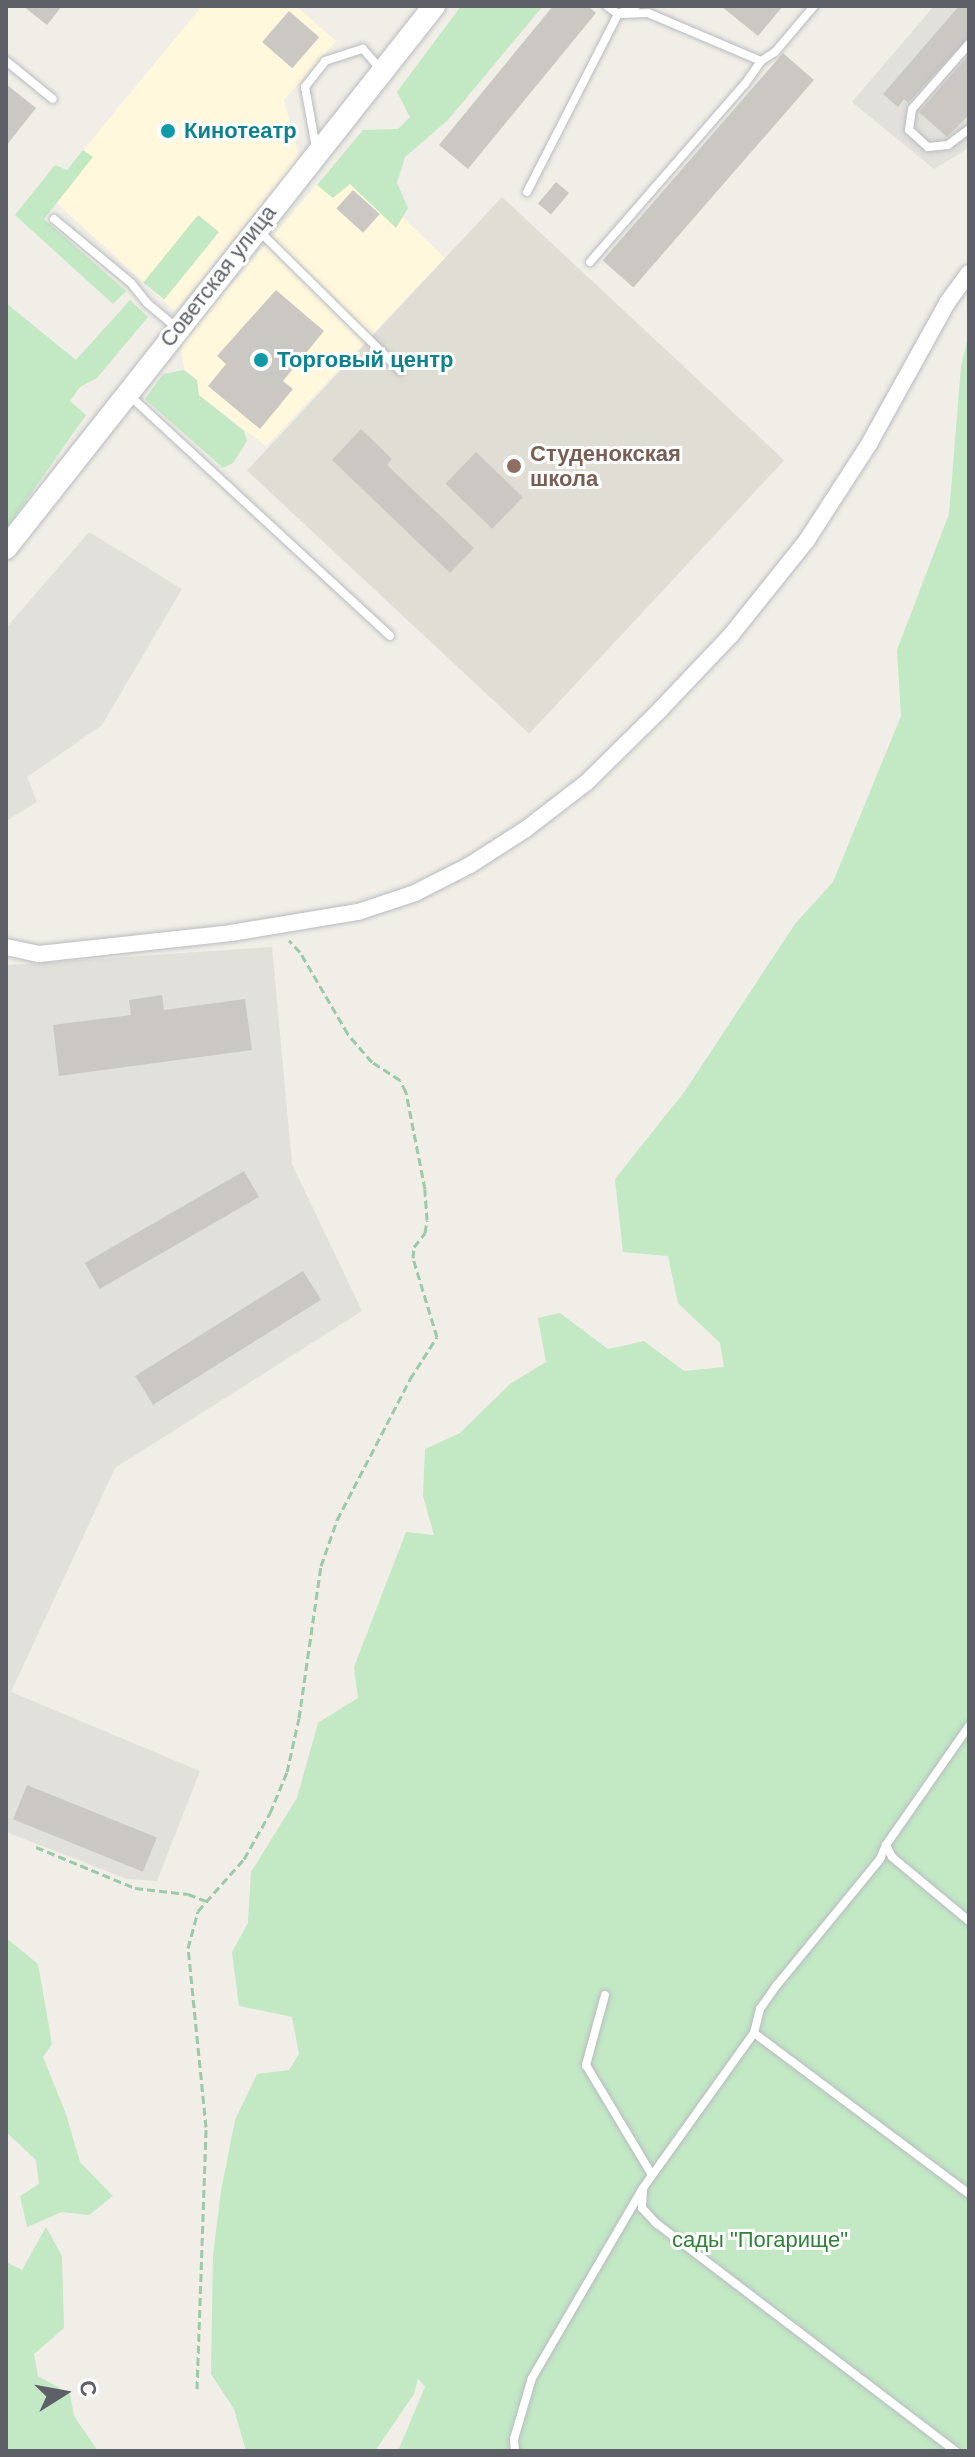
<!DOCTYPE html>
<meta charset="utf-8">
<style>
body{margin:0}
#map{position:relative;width:975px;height:2457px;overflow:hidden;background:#f0eee6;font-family:Helvetica,sans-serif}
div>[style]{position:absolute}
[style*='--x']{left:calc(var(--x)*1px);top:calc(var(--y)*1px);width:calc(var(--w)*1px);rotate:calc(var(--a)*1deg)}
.commercial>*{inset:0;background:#fff8dd}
.industrial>*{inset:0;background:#e1e0da}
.education>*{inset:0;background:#e0ddd4;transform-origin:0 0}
.green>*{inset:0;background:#c2e8c4;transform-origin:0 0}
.building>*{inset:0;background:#cbc8c3;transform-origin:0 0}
.path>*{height:3px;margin-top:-1.5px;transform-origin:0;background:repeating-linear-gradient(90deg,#9bc9aa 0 8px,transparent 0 12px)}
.roads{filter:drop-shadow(0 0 2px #b8bbc0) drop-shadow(0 0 2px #b8bbc0)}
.lane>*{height:8px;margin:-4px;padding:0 4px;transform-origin:4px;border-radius:4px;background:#fff}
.street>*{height:16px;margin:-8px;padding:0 8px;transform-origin:8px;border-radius:8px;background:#fff}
.secondary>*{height:22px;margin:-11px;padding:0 11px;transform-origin:11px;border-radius:11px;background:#fff}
.dots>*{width:22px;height:22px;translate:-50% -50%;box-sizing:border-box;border:4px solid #fff;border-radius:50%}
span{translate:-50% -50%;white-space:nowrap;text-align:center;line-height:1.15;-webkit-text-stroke:6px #fff;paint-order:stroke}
.culture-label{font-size:22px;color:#0d838f;font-weight:700}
.left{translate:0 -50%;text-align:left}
.street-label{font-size:22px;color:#5d6167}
.education-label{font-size:22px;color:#785e54;font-weight:700}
.park-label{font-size:22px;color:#318239}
.frame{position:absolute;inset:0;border:8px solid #5d6167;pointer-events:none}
.north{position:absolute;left:24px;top:2353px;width:80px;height:80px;-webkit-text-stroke:6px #fff;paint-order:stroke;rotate:79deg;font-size:22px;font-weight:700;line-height:32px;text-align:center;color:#5d6167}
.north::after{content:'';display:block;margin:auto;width:28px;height:36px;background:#5d6167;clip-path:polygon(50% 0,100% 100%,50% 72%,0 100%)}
</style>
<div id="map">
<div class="commercial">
<div style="clip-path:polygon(202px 6px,296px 6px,336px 41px,284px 100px,300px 158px,175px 311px,47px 194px)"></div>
<div style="clip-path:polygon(340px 157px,445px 258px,266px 446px,199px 395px,197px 380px,184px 370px,181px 344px)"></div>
</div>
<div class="industrial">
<div style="clip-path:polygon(934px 6px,969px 6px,969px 148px,934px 169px,852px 102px)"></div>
<div style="clip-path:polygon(89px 532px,182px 589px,102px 725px,27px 777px,37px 802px,6px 821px,6px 628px)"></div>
<div style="clip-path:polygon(272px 947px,292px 1164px,362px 1311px,115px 1468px,11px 1692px,200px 1771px,157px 1881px,127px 1879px,6px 1832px,6px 963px,9px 965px)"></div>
</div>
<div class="education">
<div style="left:502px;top:197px;width:386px;height:374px;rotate:43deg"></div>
</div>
<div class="green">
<div style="clip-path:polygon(461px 6px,543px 6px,448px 120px,405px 157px,397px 183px,408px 208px,396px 228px,350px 184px,333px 198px,317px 185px,363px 130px,398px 129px,410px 117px,397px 92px)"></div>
<div style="clip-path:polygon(83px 150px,93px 157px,44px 219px,126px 291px,113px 304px,15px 215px,55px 165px,67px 170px)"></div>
<div style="left:198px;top:215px;width:27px;height:87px;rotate:39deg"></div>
<div style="clip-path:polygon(130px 300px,148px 317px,97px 378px,80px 387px,70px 401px,86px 415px,6px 529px,6px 303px,76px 360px)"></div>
<div style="clip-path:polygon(969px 333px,969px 2451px,398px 2451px,425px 2387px,418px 2378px,414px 2394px,375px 2451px,246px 2451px,234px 2409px,211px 2374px,213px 2255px,221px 2191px,235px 2120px,257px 2074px,289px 2070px,299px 2054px,292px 2017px,239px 2006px,232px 1952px,248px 1923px,251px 1872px,297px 1798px,318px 1723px,358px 1698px,354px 1667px,406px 1532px,434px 1535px,423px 1496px,425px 1449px,460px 1433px,510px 1384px,546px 1362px,538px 1318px,560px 1313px,608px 1349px,644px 1341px,684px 1371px,724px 1367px,720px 1343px,678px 1303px,668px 1256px,623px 1252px,615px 1179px,685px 1091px,795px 924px,833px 882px,901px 716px,897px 650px,949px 514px,961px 367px)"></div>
<div style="clip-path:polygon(184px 370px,197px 380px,199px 395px,244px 431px,247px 441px,233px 463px,223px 468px,145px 399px,163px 374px)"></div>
<div style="clip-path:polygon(6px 1938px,38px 1964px,52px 2044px,43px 2057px,66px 2114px,80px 2162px,113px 2196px,89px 2215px,62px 2212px,27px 2227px,20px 2196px,39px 2184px,36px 2160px,6px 2132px)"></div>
<div style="clip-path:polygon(46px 2227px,62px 2256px,64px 2328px,34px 2354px,38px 2376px,70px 2394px,74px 2416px,98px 2451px,6px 2451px,6px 2262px,22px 2270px)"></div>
</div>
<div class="building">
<div style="clip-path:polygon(23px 6px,62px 6px,47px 25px)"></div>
<div style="clip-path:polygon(553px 6px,588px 6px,596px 13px,468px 169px,439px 145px)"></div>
<div style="clip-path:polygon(721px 6px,783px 6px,758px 36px)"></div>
<div style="clip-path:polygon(959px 6px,969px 6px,969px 37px,908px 103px,904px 99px,898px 107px,883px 94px)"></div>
<div style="left:289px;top:11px;width:40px;height:41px;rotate:41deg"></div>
<div style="left:783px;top:53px;width:41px;height:275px;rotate:41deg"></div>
<div style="clip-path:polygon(969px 55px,969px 115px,947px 137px,919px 112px)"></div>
<div style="clip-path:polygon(6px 84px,36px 108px,6px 146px)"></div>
<div style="left:556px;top:182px;width:17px;height:28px;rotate:40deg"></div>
<div style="left:353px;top:190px;width:36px;height:25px;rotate:42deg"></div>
<div style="clip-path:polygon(276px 290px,324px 331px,283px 381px,293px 389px,260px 429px,208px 386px,226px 364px,217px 356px)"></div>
<div style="clip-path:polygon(361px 429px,392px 459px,387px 465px,474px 548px,450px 573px,332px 460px)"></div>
<div style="left:476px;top:452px;width:65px;height:44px;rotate:44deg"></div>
<div style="clip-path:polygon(162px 995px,164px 1010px,245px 999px,252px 1050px,59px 1076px,53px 1025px,131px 1015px,129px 1000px)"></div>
<div style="left:244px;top:1171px;width:30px;height:184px;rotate:60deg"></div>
<div style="left:303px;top:1271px;width:34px;height:198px;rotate:58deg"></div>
<div style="left:27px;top:1785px;width:140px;height:37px;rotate:22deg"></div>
</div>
<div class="path">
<div style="--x:36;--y:1847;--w:107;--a:22.5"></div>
<div style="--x:135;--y:1888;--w:53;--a:6.5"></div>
<div style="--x:188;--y:1894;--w:19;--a:21"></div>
<div style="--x:197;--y:2389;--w:262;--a:-88"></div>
<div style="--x:206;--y:2127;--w:180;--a:-95.7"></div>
<div style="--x:188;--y:1948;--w:38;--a:-75"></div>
<div style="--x:198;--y:1911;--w:69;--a:-48.5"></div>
<div style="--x:244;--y:1859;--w:53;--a:-60.5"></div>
<div style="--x:270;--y:1813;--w:44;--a:-67.5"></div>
<div style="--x:287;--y:1772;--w:55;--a:-77.5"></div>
<div style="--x:299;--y:1718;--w:154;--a:-81.8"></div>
<div style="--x:321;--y:1566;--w:49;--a:-70.8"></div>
<div style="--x:337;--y:1520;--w:159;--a:-62.6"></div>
<div style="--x:410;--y:1379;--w:50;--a:-57.3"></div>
<div style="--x:437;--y:1337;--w:83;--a:-106.9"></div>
<div style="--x:413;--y:1258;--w:11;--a:-85"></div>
<div style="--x:414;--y:1247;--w:18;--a:-52"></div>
<div style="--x:425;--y:1233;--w:13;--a:-81"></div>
<div style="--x:427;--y:1220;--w:31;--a:-94"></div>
<div style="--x:425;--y:1189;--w:99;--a:-101.1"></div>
<div style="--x:406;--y:1092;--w:13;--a:-117"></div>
<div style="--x:400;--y:1080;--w:33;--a:-147"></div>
<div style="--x:372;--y:1062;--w:37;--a:-131"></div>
<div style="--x:348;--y:1034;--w:95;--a:-120.3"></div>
<div style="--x:300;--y:952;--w:16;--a:-133"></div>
</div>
<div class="roads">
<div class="lane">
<div style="--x:607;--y:6;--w:14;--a:36"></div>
<div style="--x:618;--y:14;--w:30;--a:-2"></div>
<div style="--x:648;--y:13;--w:123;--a:23"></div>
<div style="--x:761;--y:61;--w:17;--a:-33"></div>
<div style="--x:775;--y:52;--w:60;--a:-49.7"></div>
<div style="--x:969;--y:44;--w:86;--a:131.2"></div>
<div style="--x:912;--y:109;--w:21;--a:98"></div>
<div style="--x:909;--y:130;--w:25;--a:42"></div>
<div style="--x:928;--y:147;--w:20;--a:-6"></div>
<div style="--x:948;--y:145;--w:26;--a:-37"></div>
<div style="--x:6;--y:61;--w:60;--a:39"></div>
<div style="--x:316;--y:148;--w:62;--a:-100.2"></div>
<div style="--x:305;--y:87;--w:33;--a:-52"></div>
<div style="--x:325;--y:61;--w:40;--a:-18"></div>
<div style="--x:363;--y:49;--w:28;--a:49"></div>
<div style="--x:527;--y:192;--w:200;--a:-62.9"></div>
<div style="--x:618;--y:14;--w:20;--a:-24"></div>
<div style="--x:54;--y:219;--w:100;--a:39.7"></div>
<div style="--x:131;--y:283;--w:26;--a:51"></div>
<div style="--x:147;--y:303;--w:38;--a:40"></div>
<div style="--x:259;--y:231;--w:199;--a:44.6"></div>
<div style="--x:590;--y:262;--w:236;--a:-49"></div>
<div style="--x:745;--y:84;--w:28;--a:-55"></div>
<div style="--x:129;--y:395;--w:355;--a:42.7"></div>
<div style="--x:886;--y:1845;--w:13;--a:63"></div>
<div style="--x:892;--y:1857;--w:100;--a:39.7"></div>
<div style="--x:605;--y:1995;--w:73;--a:105.2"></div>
<div style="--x:586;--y:2065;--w:128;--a:59"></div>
<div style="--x:754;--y:2033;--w:269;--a:36.8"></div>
<div style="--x:643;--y:2189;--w:19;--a:93"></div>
<div style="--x:642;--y:2208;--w:21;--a:47"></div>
<div style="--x:656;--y:2223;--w:376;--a:37.3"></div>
<div style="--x:515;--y:2451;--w:12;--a:-95"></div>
<div style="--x:514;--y:2439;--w:64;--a:-73.6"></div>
<div style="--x:532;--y:2378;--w:220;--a:-59.7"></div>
<div style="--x:643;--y:2188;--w:191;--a:-54.4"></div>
<div style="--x:754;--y:2033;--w:25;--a:-76"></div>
<div style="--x:760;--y:2009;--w:29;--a:-55"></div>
<div style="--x:777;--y:1985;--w:163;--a:-50.7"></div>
<div style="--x:880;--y:1859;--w:15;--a:-67"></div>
<div style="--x:886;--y:1845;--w:145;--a:-55.1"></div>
</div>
<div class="street">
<div style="--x:6;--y:947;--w:34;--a:12"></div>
<div style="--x:39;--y:954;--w:193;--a:-6.2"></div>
<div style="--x:231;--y:933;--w:129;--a:-9.4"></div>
<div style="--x:358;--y:912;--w:60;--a:-18.4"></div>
<div style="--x:415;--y:893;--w:62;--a:-27"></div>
<div style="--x:470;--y:865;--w:67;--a:-32.7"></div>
<div style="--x:526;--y:829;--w:77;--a:-37.6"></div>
<div style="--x:587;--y:782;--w:100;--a:-44.6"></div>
<div style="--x:658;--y:712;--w:106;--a:-46.5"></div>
<div style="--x:731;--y:635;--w:122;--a:-51.3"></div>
<div style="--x:807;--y:540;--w:114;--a:-57.1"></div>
<div style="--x:869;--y:444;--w:161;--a:-61"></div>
<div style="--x:947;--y:303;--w:37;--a:-54"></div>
</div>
<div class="secondary">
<div style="--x:6;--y:548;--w:691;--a:-51.7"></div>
</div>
</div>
<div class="dots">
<div style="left:168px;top:131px;background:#0f9aa8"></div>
<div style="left:261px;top:360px;background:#0f9aa8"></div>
<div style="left:514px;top:466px;background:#8d6e63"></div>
</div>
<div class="culture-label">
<span class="left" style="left:184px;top:131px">Кинотеатр</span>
<span class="left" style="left:277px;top:360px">Торговый центр</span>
</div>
<div class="street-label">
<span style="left:218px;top:276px;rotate:-52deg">Советская улица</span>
</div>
<div class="education-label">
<span class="left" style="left:530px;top:466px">Студенокская<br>школа</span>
</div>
<div class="park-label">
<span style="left:760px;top:2240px">сады "Погарище"</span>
</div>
<div class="frame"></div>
<div class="north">С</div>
</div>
